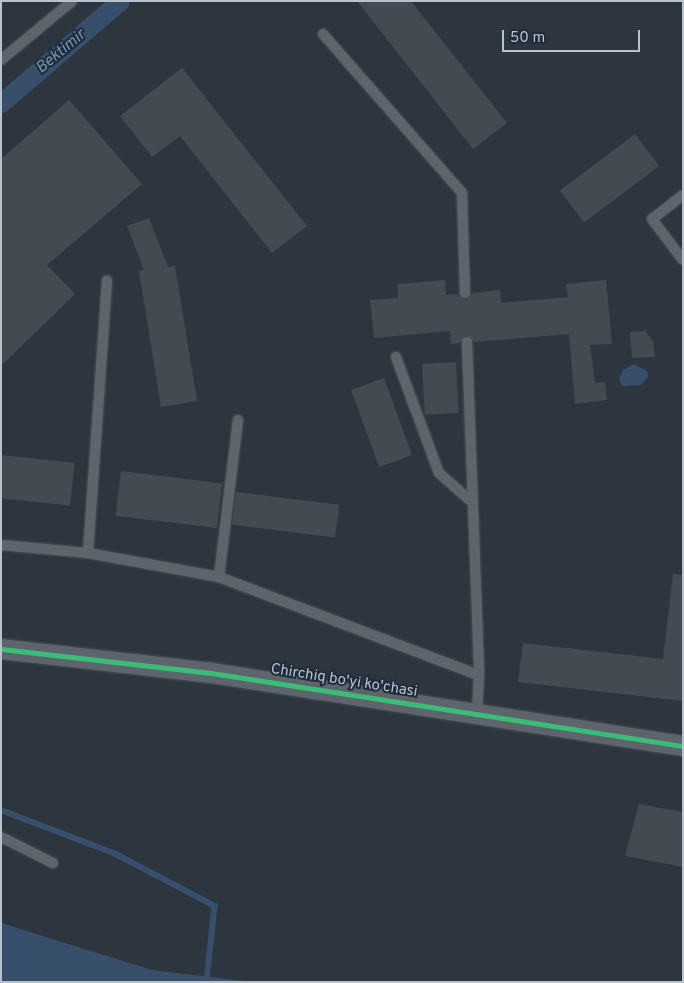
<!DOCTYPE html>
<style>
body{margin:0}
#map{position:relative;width:684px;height:983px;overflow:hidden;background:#2d363f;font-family:Overpass,sans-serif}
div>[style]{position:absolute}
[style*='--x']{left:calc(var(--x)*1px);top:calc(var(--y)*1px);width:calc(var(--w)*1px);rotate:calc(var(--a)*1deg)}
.water>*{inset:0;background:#374f6a}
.stream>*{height:5.5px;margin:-2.75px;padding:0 2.75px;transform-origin:2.75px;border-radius:2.75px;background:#374f6a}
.canal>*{height:19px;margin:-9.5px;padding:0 9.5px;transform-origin:9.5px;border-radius:9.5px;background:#374f6a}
.building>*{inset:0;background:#434a52;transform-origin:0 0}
.roads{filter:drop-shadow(0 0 1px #4c5259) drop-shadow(0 0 1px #4c5259)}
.lane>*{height:10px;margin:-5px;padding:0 5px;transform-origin:5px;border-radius:5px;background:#5e646b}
.street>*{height:20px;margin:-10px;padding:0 10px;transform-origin:10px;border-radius:10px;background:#5e646b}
.cycleway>*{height:5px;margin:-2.5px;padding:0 2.5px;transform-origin:2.5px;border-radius:2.5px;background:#3abd76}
span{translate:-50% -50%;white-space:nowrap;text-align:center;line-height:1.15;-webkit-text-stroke:4px #1f2c3b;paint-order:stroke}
.street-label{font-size:15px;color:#b8c2ce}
.water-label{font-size:16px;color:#7695b4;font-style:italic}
.frame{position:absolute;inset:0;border:2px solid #b8c2ce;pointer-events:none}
.scale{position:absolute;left:502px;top:30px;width:138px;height:22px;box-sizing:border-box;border:2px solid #b8c2ce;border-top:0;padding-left:6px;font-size:15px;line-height:18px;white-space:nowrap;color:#b8c2ce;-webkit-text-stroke:4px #1f2c3b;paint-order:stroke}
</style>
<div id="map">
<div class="water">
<div style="clip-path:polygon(634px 364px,647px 371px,648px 377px,641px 385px,622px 386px,619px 379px,623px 370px)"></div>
<div style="clip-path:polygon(1px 923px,152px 970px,252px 982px,1px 982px)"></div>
</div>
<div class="stream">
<div style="--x:1;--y:810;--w:123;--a:20.9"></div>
<div style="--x:116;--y:854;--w:112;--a:27.7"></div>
<div style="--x:215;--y:906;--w:76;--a:96"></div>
</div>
<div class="canal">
<div style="--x:1;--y:103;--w:157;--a:-40.6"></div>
</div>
<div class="building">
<div style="clip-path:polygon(357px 1px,411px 1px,507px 123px,473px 149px)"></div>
<div style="clip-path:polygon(182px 68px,307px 226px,272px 253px,180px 136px,152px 157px,120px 116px)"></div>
<div style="clip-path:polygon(69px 100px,142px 184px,47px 265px,75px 294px,1px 366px,1px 159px)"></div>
<div style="left:635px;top:134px;width:40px;height:94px;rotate:53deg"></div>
<div style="clip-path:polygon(149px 218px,168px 267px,175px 266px,197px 401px,161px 407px,139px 271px,144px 270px,127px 226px)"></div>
<div style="clip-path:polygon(445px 280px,446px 295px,458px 294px,466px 300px,472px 293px,500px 290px,501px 303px,568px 297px,566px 284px,606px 280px,612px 344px,590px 345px,595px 383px,605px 382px,607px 400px,575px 404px,569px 334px,474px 342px,466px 335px,460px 343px,451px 344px,450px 331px,374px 338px,370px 300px,398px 298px,397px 284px)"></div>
<div style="clip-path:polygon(645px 331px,653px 341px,655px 357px,632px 358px,630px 332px)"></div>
<div style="left:456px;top:362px;width:51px;height:34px;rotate:87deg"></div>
<div style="left:384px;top:378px;width:82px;height:35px;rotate:70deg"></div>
<div style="left:1px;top:455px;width:74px;height:43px;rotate:6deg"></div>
<div style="left:121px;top:471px;width:102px;height:45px;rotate:7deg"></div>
<div style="left:236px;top:492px;width:104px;height:33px;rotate:7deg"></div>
<div style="clip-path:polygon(673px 574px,683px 575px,683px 701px,518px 682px,523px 643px,663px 659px)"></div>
<div style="clip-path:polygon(639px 804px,683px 812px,683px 867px,625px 856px)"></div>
</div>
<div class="roads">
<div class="lane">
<div style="--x:323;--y:34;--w:211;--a:48.8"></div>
<div style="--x:462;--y:193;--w:100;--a:88.3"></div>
<div style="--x:1;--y:60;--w:92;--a:-39.7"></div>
<div style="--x:683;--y:195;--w:39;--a:142"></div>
<div style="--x:652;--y:219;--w:51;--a:52.9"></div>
<div style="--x:467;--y:342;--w:333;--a:87.9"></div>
<div style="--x:479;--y:675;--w:39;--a:93"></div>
<div style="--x:396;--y:357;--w:124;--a:69.7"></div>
<div style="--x:439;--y:473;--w:45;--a:41.4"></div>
<div style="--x:1;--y:545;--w:87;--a:5.3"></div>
<div style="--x:88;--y:553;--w:133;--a:10.4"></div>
<div style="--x:219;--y:577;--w:278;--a:20.7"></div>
<div style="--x:88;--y:553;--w:273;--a:-86"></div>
<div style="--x:219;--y:577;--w:158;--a:-83.1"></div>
<div style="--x:1;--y:837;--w:58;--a:26.6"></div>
</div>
<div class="street">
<div style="--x:1;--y:649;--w:211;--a:6.5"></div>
<div style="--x:211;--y:673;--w:478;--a:8.8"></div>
</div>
</div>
<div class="cycleway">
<div style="--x:1;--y:649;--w:211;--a:6.5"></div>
<div style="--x:211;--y:673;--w:478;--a:8.8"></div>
</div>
<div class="street-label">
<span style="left:344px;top:681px;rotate:9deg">Chirchiq bo'yi ko'chasi</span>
</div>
<div class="water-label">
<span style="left:61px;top:52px;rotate:-40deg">Bektimir</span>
</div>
<div class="frame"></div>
<div class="scale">50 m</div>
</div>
